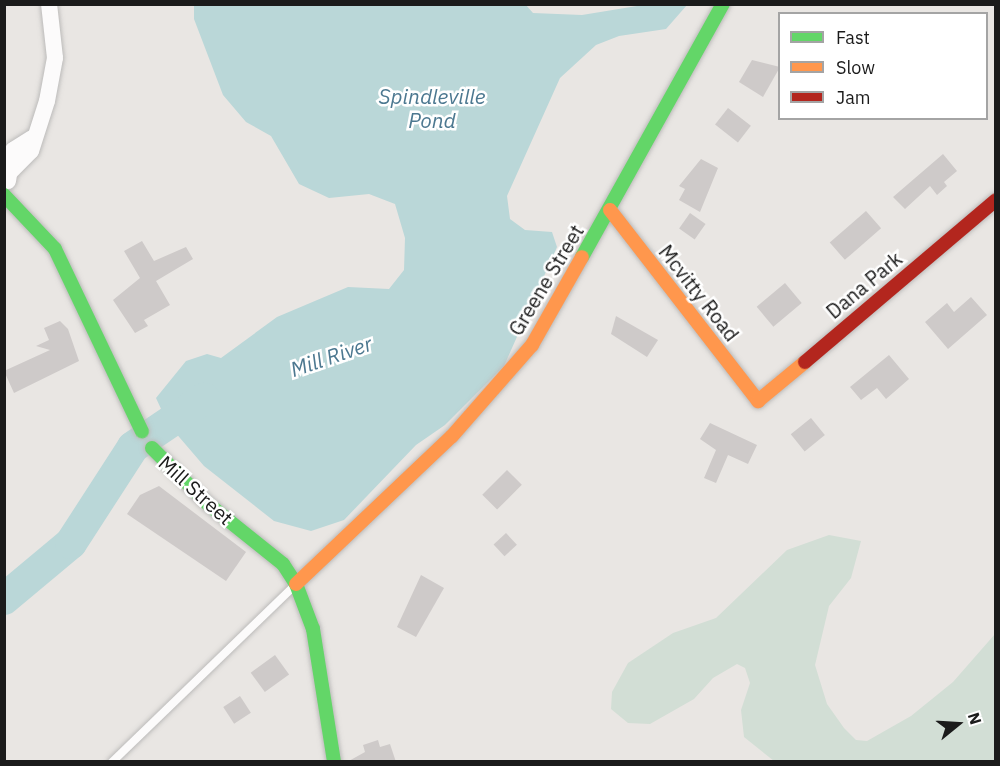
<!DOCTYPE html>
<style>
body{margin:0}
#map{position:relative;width:1000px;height:766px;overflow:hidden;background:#e9e6e3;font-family:"IBM Plex Sans",sans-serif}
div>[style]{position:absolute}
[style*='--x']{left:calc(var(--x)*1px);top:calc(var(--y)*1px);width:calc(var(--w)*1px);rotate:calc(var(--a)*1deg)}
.wetland>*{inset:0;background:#d2ded5}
.water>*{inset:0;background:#bad7d8}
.river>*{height:32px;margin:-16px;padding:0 16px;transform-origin:16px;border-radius:16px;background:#bad7d8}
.building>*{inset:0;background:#cecac9;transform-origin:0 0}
.roads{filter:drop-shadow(0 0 2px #bcbbba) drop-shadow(0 0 2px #bcbbba)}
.lane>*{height:8px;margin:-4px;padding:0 4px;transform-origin:4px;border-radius:4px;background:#fcfbfb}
.street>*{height:16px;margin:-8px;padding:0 8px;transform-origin:8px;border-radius:8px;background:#fcfbfb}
.fast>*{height:14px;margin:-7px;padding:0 7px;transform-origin:7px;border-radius:7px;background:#63d668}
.slow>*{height:14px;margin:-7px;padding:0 7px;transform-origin:7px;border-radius:7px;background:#ff974d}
.jam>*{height:14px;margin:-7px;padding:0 7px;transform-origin:7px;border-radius:7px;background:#b3261e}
span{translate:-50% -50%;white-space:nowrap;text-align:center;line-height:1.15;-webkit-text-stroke:5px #fff;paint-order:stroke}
.street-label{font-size:20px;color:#1b1b1b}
.water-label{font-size:21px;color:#4c7890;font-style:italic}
.frame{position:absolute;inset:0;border:6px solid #1b1b1b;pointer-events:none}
.legend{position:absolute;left:778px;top:12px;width:210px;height:108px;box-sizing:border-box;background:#fff;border:2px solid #a4a4a4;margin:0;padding:8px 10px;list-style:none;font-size:18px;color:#1b1b1b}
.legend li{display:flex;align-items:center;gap:12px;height:30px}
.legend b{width:30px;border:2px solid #a4a4a4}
.north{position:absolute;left:928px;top:694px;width:60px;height:60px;-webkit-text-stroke:4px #fff;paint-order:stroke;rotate:72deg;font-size:16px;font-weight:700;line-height:24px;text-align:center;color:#1b1b1b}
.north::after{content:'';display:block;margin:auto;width:21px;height:27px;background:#1b1b1b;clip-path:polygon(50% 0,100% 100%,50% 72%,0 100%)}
</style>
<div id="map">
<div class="wetland">
<div style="clip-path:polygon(829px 535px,861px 541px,851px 578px,829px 606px,815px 665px,827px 704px,844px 728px,856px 740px,867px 741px,911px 716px,953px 682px,995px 634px,995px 761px,774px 761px,744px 737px,741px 710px,750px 683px,745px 668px,737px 664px,713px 678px,694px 699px,650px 724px,628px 723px,611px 709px,612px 692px,628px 663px,673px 633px,716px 618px,787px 550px)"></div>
</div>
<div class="water">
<div style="clip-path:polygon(525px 4px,533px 13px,582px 15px,643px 5px,687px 5px,666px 29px,619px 36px,596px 45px,560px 78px,507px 196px,510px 219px,525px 230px,552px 232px,557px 247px,504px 366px,445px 425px,416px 445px,344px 520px,311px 531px,274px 521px,204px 466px,168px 424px,156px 398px,186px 361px,207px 354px,221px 358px,277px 317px,348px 287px,389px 289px,404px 270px,405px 238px,395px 204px,369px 194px,329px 198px,299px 184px,271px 136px,246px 122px,223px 95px,194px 19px,194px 5px)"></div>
</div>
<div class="river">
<div style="--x:4;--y:599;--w:87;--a:-39.9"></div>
<div style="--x:71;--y:543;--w:114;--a:-57.1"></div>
<div style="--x:133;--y:447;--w:86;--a:-34.1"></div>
</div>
<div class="building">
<div style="clip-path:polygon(752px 60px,780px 67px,763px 97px,739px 82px)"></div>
<div style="left:728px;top:108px;width:29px;height:21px;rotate:38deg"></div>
<div style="clip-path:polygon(943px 154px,957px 171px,944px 182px,947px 186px,937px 195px,930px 186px,905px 209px,893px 197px)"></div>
<div style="clip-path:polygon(701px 159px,718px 168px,700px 212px,679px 200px,685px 189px,679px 186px)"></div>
<div style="left:866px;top:211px;width:23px;height:48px;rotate:49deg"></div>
<div style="left:690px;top:213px;width:19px;height:19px;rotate:35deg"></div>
<div style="clip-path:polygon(142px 241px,154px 261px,186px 247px,193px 259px,156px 281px,170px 305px,144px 320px,148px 326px,135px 333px,113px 300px,140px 278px,124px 251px)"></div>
<div style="left:785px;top:283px;width:26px;height:37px;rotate:50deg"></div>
<div style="clip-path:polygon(971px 297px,987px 315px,948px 349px,925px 322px,947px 303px,954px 312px)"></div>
<div style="clip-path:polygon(616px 316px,658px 340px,647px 357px,611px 334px)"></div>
<div style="clip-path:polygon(60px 321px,68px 329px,79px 361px,14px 393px,4px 371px,50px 350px,36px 346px,49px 340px,44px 328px)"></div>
<div style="clip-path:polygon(889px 355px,909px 379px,886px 399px,877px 388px,861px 400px,850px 387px)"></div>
<div style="left:811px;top:418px;width:22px;height:26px;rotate:51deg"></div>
<div style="clip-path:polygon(710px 423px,757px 445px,748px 464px,728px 455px,716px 483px,704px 478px,716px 450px,700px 439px)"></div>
<div style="left:507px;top:470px;width:21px;height:35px;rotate:45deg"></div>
<div style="clip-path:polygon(159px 486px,246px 552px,226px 581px,127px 514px,140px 495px)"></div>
<div style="left:506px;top:533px;width:16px;height:17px;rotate:47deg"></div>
<div style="clip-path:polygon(421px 575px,444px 588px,416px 637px,397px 627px)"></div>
<div style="left:275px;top:655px;width:24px;height:30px;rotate:54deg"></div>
<div style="left:240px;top:696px;width:20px;height:20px;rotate:57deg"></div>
<div style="clip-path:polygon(378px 740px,380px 747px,390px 744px,396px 762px,347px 762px,365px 752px,363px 745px)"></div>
</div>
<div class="roads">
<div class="lane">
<div style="--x:112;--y:762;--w:253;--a:-44"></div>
</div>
<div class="street">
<div style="--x:11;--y:171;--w:28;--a:-45"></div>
<div style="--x:31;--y:151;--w:52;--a:-72.3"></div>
<div style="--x:47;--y:101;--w:44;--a:-79.5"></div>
<div style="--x:55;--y:58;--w:54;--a:-96.3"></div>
<div style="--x:8;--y:181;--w:31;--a:-81"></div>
<div style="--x:13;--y:150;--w:22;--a:-32"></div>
</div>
<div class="fast">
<div style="--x:4;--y:195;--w:74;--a:46.6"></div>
<div style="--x:55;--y:249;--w:202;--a:64.5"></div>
<div style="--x:582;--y:257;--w:290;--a:-60.9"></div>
<div style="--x:152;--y:448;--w:79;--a:45"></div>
<div style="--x:208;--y:504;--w:96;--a:38.7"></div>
<div style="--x:283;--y:564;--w:24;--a:57"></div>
<div style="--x:296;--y:584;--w:48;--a:69.3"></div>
<div style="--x:313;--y:629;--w:135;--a:81"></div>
</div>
<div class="slow">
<div style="--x:610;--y:210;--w:242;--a:52.2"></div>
<div style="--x:758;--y:401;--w:61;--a:-39.7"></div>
<div style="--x:296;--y:584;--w:215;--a:-43.5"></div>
<div style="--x:452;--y:436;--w:121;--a:-48.7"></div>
<div style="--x:532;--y:345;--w:101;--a:-60.4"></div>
</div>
<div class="jam">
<div style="--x:805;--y:362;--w:250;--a:-40.3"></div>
</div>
</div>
<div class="street-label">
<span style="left:546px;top:280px;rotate:-59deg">Greene Street</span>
<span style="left:864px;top:285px;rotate:-40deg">Dana Park</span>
<span style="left:699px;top:293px;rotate:52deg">Mcvitty Road</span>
<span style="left:196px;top:490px;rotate:42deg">Mill Street</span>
</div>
<div class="water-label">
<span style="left:432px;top:108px">Spindleville<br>Pond</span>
<span style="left:331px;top:356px;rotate:-19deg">Mill River</span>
</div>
<div class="frame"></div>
<ul class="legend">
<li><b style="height:8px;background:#63d668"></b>Fast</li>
<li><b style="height:8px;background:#ff974d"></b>Slow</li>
<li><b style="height:8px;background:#b3261e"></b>Jam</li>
</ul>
<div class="north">N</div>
</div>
